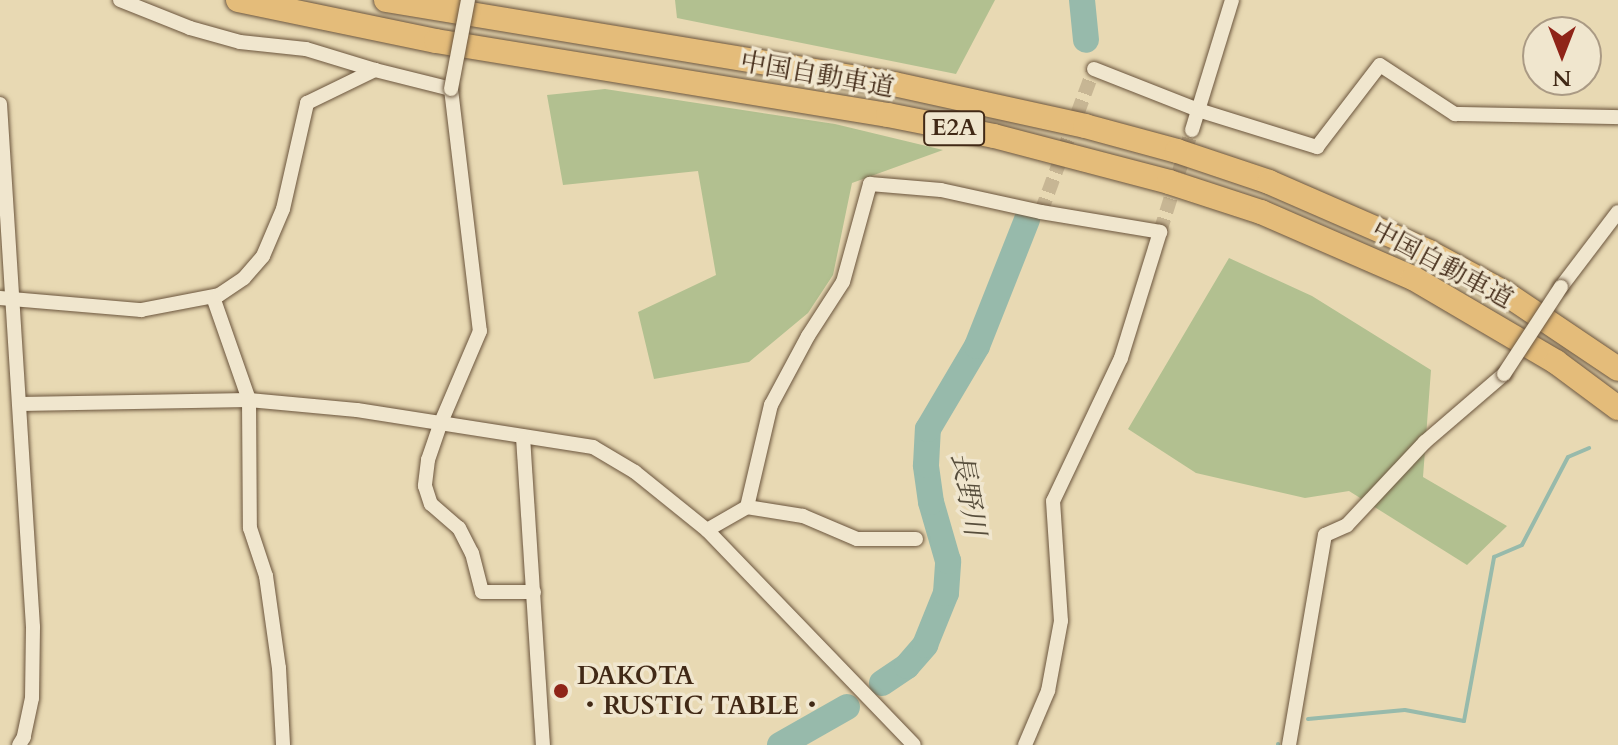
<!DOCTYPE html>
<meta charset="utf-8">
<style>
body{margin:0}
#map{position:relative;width:1618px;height:745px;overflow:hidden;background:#e8d9b3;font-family:Cardo,"Noto Serif JP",serif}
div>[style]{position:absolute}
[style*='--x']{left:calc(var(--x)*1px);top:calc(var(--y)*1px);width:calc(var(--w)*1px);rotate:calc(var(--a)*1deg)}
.green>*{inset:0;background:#b2c090}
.stream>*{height:4px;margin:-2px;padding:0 2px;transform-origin:2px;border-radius:2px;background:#97baab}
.river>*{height:26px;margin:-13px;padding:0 13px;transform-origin:13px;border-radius:13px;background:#97baab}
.minor-tunnel>*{height:14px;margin-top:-7px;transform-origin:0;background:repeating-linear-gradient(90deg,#c7b694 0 14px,transparent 0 21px)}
.roads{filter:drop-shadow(0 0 2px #6b553d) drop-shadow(0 0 2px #6b553d)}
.minor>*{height:14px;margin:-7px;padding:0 7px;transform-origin:7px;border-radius:7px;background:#f0e6ce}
.motorway>*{height:24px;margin:-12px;padding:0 12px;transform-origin:12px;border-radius:12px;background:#e4bc7a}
.bridges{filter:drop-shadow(0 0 2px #6b553d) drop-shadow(0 0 2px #6b553d)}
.minor-bridge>*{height:14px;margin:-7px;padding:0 7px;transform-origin:7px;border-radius:7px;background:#f0e6ce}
.dots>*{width:22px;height:22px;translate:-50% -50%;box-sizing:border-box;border:4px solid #f0e6ce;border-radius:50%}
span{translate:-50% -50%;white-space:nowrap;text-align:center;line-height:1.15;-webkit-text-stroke:7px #f0e6ce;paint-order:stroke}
.shield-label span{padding:2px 6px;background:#f0e6ce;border:2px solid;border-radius:6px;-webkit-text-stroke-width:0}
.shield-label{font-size:24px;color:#412916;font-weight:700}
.street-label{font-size:26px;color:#412916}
.poi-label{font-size:26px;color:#412916;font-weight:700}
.left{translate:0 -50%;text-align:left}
.water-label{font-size:28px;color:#564d3b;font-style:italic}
.north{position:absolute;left:1522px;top:16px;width:80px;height:80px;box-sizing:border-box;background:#f0e6ce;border:2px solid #aa9a84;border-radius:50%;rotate:180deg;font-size:22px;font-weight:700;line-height:32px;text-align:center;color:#412916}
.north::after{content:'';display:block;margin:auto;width:28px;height:36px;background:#8f2418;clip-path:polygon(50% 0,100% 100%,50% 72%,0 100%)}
</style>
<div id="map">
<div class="green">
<div style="clip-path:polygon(675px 0,995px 0,956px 74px,677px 18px)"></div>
<div style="clip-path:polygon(605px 89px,835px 124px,943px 150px,852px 183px,833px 275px,808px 313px,749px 362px,654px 379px,638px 312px,716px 275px,698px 171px,563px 185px,547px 95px)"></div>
<div style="clip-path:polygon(1229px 258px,1312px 296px,1431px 370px,1423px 477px,1507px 526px,1467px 565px,1349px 491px,1305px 498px,1196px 473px,1128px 429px)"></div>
</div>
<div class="stream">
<div style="--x:1308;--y:719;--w:97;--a:-5.3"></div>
<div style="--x:1405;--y:710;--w:60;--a:10.6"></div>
<div style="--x:1464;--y:721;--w:167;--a:-79.6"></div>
<div style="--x:1494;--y:557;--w:30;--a:-23"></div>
<div style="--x:1522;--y:545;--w:99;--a:-62.4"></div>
<div style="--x:1568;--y:457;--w:23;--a:-23"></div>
<div style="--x:1278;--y:745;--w:1;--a:-90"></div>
</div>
<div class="river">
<div style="--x:1082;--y:0;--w:40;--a:84.3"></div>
<div style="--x:882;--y:683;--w:30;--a:-34"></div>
<div style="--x:907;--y:666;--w:28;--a:-49"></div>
<div style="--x:925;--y:645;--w:56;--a:-68"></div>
<div style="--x:946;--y:593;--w:32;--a:-86"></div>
<div style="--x:948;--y:561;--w:61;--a:-106.1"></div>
<div style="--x:931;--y:502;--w:37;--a:-98"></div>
<div style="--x:926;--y:465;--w:36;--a:-87"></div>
<div style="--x:928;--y:429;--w:96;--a:-59.4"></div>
<div style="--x:977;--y:346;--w:136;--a:-68.4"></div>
<div style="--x:780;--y:745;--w:77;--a:-29.6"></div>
</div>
<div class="minor-tunnel">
<div style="--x:1041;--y:212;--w:153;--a:-69.7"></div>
<div style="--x:1160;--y:232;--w:107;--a:-72.6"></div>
</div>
<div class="roads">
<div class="minor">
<div style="--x:120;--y:0;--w:75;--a:21.8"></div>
<div style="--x:190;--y:28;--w:52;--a:15.6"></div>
<div style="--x:240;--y:42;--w:66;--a:6.1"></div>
<div style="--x:306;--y:49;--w:72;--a:16.9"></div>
<div style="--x:1094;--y:69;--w:112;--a:21.5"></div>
<div style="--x:1198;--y:110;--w:125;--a:17.3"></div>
<div style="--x:1317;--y:147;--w:103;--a:-52.5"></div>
<div style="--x:1380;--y:65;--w:90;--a:33.2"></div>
<div style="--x:1455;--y:114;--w:163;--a:1.1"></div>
<div style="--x:0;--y:104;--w:524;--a:86.39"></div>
<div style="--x:33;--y:627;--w:71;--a:90.8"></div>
<div style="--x:32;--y:698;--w:40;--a:102"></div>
<div style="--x:24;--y:737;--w:9;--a:122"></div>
<div style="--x:1192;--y:130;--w:136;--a:-72.9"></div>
<div style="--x:1561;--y:287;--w:94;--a:-52.8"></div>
<div style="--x:213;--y:297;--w:109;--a:70.7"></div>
<div style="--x:249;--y:400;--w:128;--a:89.6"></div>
<div style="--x:250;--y:528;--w:51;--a:71.6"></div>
<div style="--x:266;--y:576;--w:93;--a:82"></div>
<div style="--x:279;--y:668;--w:77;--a:87"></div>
<div style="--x:0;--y:298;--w:142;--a:4.9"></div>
<div style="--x:141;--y:310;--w:79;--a:-10.9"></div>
<div style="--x:219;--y:295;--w:30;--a:-34"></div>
<div style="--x:244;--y:278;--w:29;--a:-49"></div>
<div style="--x:263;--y:256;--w:51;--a:-66.9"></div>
<div style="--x:283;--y:209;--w:109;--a:-77.2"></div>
<div style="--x:307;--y:103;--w:76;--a:-25.9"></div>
<div style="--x:375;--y:70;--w:78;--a:14"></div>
<div style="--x:451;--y:89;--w:244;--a:83.2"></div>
<div style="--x:480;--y:331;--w:102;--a:113.1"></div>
<div style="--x:440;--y:425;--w:37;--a:109"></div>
<div style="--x:428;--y:460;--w:26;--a:97"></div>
<div style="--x:425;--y:486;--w:19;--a:72"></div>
<div style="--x:431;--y:504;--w:37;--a:41"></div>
<div style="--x:459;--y:528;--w:28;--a:63"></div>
<div style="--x:472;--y:553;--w:40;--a:75.6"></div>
<div style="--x:482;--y:592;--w:52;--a:0"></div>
<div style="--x:20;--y:404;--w:229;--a:-1"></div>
<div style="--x:249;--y:400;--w:108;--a:5.3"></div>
<div style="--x:357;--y:410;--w:239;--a:8.9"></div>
<div style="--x:593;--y:447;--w:49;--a:30.8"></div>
<div style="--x:635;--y:472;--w:92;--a:38.9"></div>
<div style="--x:707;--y:530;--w:298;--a:46.1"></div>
<div style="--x:523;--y:437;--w:309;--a:86.3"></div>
<div style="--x:707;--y:530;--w:46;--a:-29.9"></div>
<div style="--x:916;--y:539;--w:59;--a:180"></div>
<div style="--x:857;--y:539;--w:59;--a:-156.9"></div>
<div style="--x:803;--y:516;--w:57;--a:-170.9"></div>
<div style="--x:747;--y:507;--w:105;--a:-76.8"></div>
<div style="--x:771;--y:405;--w:78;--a:-61.8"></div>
<div style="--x:808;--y:336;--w:64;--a:-57.1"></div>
<div style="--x:843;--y:282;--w:102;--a:-74.6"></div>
<div style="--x:870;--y:184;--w:71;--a:4.8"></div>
<div style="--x:941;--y:190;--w:102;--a:12.4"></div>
<div style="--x:1041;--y:212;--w:121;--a:9.5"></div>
<div style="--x:1160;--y:232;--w:132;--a:107.2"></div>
<div style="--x:1121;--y:358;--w:158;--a:115.4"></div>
<div style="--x:1053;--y:501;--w:120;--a:86.2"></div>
<div style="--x:1061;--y:621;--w:71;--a:100.5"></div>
<div style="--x:1048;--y:691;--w:59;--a:113.1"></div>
<div style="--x:1289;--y:745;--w:213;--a:-80.3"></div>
<div style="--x:1325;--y:535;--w:24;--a:-24"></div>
<div style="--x:1347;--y:525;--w:114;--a:-46.8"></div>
<div style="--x:1425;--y:442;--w:104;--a:-40.7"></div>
</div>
<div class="motorway">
<div style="--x:238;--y:0;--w:202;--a:11.7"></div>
<div style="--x:436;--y:41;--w:458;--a:9.3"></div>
<div style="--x:888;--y:115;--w:108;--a:11.2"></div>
<div style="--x:994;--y:136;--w:181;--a:14.7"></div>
<div style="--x:1169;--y:182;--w:97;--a:18.1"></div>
<div style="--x:1261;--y:212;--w:166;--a:23.5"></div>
<div style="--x:1413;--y:278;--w:166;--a:30.4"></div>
<div style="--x:1556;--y:362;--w:77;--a:36.6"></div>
<div style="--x:386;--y:0;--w:515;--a:9.39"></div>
<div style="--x:894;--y:84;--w:196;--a:12.4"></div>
<div style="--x:1085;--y:126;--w:95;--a:15.2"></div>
<div style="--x:1177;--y:151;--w:97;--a:18.6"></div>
<div style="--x:1269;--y:182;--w:175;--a:23.6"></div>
<div style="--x:1429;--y:252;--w:86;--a:28.3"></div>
<div style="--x:1505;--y:293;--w:136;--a:33.9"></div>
</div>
</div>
<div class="bridges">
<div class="minor-bridge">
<div style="--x:451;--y:89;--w:91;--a:-79.2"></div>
<div style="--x:1504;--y:374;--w:104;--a:-56.8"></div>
</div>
</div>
<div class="dots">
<div style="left:561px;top:691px;background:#8f2418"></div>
</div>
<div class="shield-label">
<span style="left:954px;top:128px">E2A</span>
</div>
<div class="street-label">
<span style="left:817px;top:75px;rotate:10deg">中国自動車道</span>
<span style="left:1442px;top:265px;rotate:28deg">中国自動車道</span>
</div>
<div class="poi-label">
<span class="left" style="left:577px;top:691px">DAKOTA<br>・RUSTIC TABLE・</span>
</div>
<div class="water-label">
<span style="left:968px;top:494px;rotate:80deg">長野川</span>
</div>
<div class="north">N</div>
</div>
